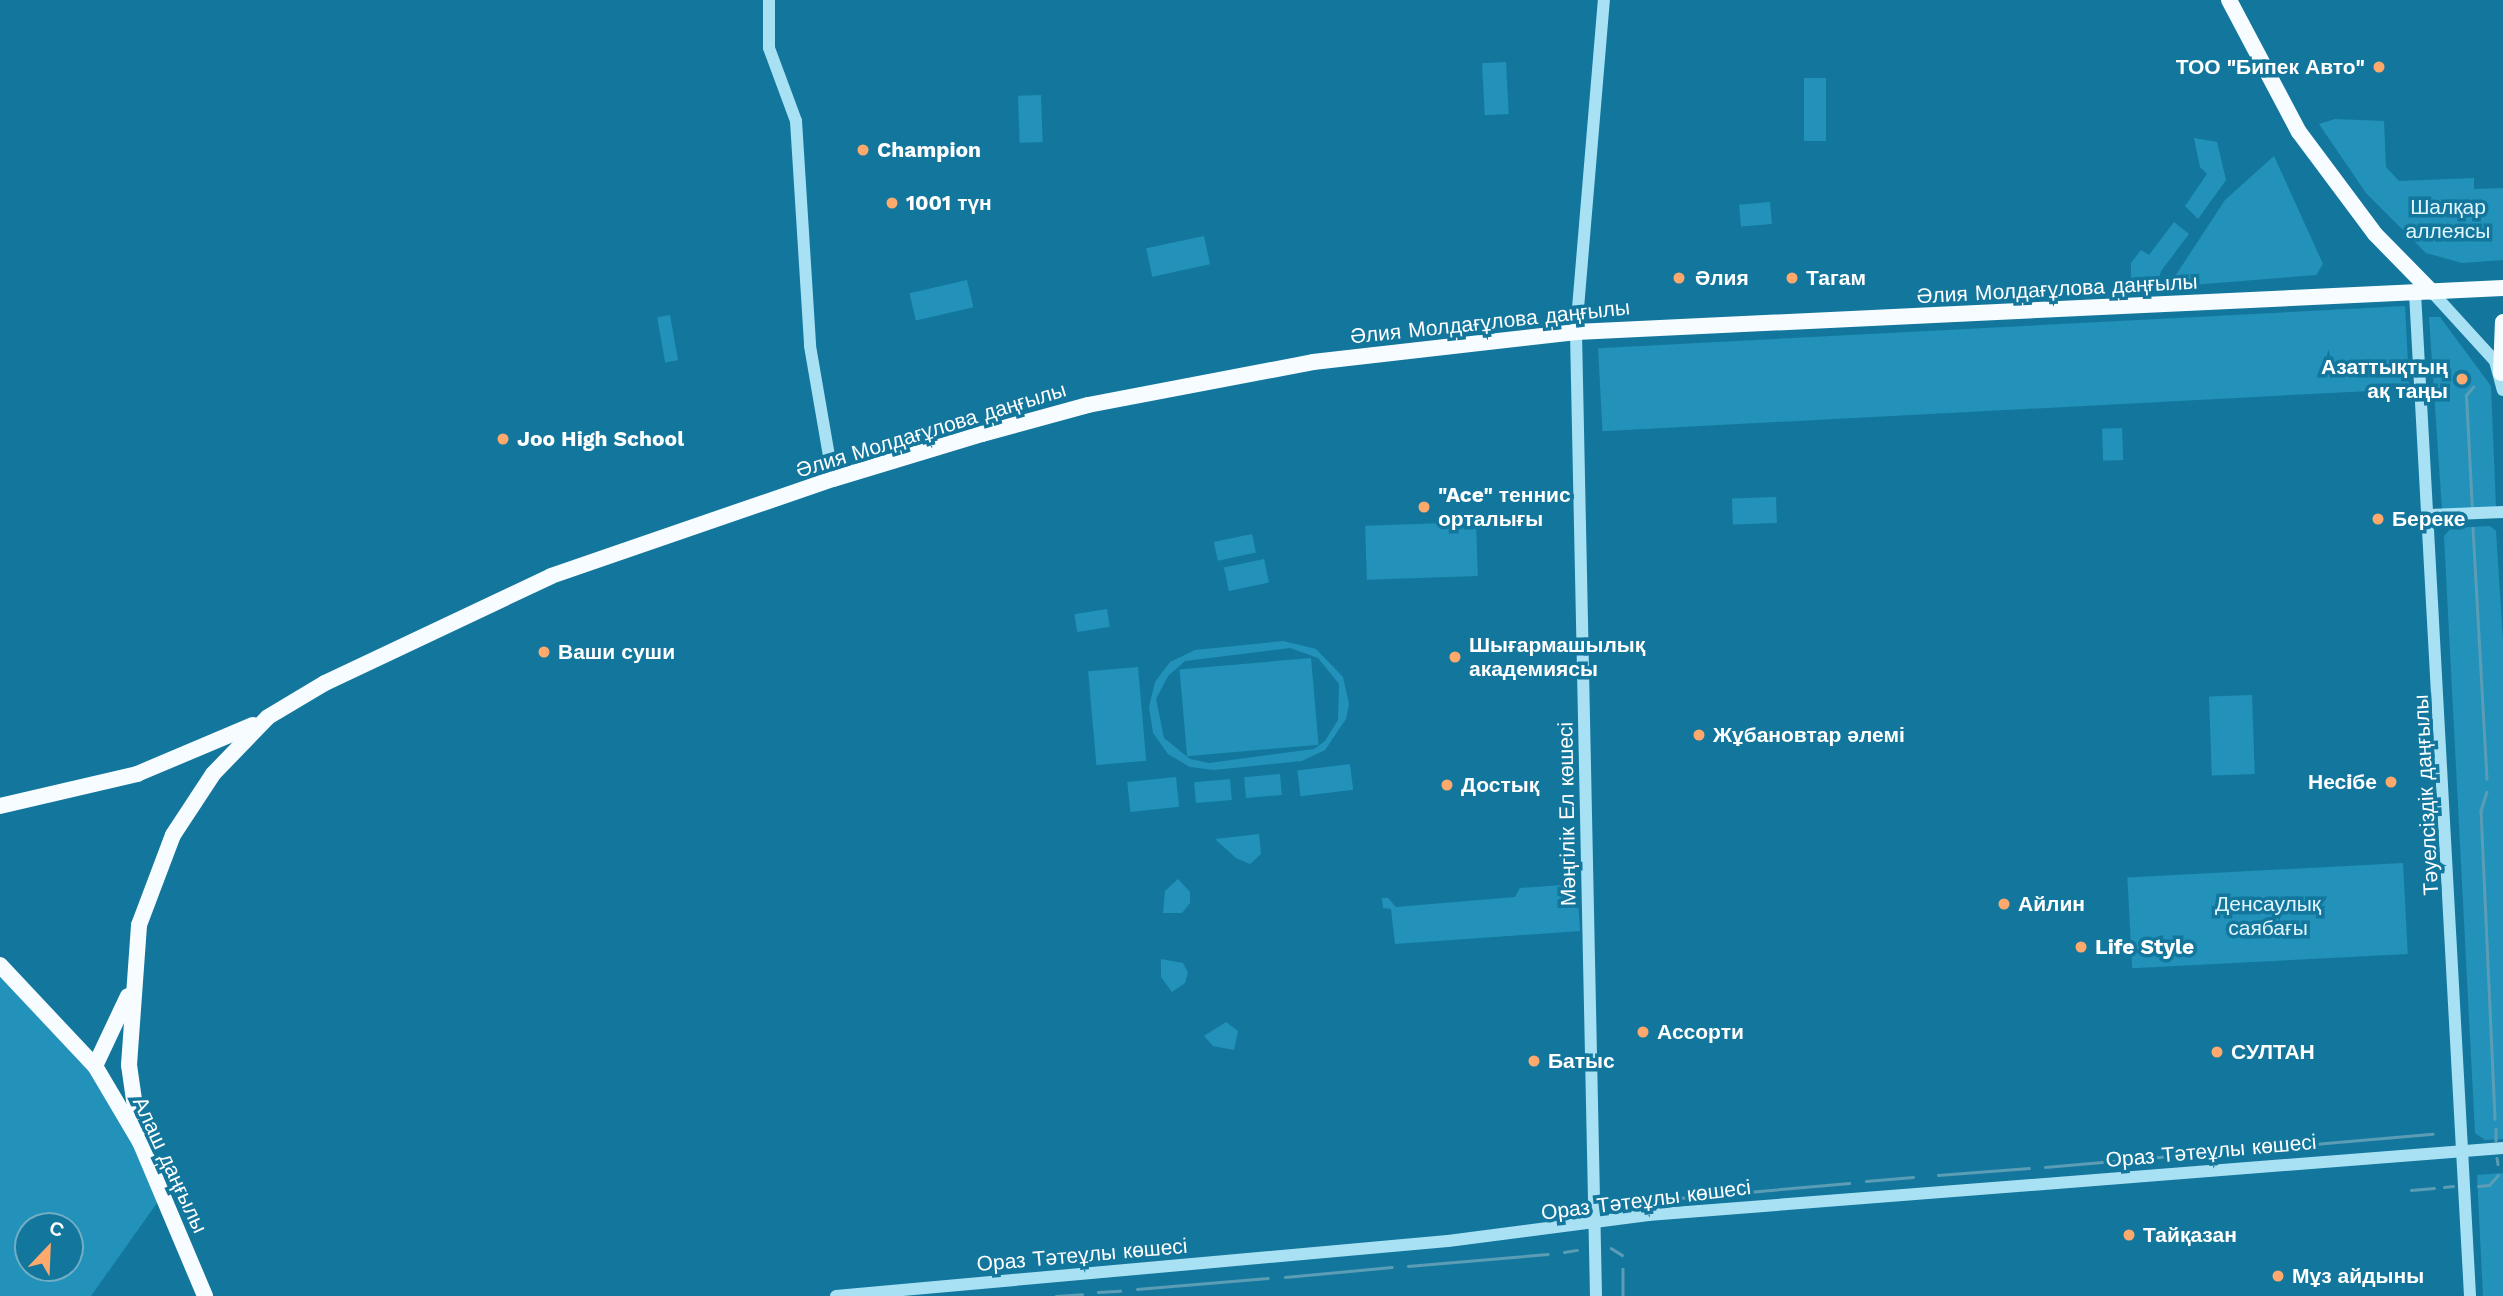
<!DOCTYPE html>
<meta charset="utf-8">
<style>
body{margin:0}
#map{position:relative;width:2503px;height:1296px;overflow:hidden;background:#13779d;font-family:"Work Sans",sans-serif}
div>[style]{position:absolute}
[style*='--x']{left:calc(var(--x)*1px);top:calc(var(--y)*1px);width:calc(var(--w)*1px);rotate:calc(var(--a)*1deg)}
.green>*{inset:0;background:#2292ba;transform-origin:0 0}
.stream>*{height:2.5px;margin:-1.25px;padding:0 1.25px;transform-origin:1.25px;border-radius:1.25px;background:#5b9db5}
.minor>*{height:12px;margin:-6px;padding:0 6px;transform-origin:6px;border-radius:6px;background:#a9e1f4}
.major>*{height:16px;margin:-8px;padding:0 8px;transform-origin:8px;border-radius:8px;background:#f6fcff}
.dots>*{width:19px;height:19px;translate:-50% -50%;box-sizing:border-box;border:4px solid #13779d;border-radius:50%}
span{translate:-50% -50%;white-space:nowrap;text-align:center;line-height:1.15;-webkit-text-stroke:7px #13779d;paint-order:stroke}
.poi-label{font-size:21px;color:#fff;font-weight:700}
.right{translate:-100% -50%;text-align:right}
.left{translate:0 -50%;text-align:left}
.park-label{font-size:21px;color:#e0f6fe}
.street-label{font-size:21px;color:#fff}
.north{position:absolute;left:14px;top:1212px;width:70px;height:70px;box-sizing:border-box;background:#13779d;border:2px solid #71adc4;border-radius:50%;rotate:23deg;font-size:19px;font-weight:700;line-height:28px;text-align:center;color:#fff}
.north::after{content:'';display:block;margin:auto;width:24px;height:32px;background:#ffaa6c;clip-path:polygon(50% 0,100% 100%,50% 72%,0 100%)}
</style>
<div id="map">
<div class="green">
<div style="left:1506px;top:62px;width:52px;height:24px;rotate:87deg"></div>
<div style="left:1804px;top:78px;width:22px;height:63px"></div>
<div style="left:1041px;top:95px;width:47px;height:23px;rotate:88deg"></div>
<div style="clip-path:polygon(2335px 119px,2384px 121px,2386px 167px,2399px 181px,2474px 178px,2474px 189px,2503px 188px,2503px 260px,2462px 263px,2426px 253px,2366px 193px,2319px 124px)"></div>
<div style="clip-path:polygon(2194px 138px,2217px 142px,2226px 180px,2198px 219px,2185px 206px,2207px 174px,2200px 167px)"></div>
<div style="clip-path:polygon(2274px 156px,2323px 264px,2316px 275px,2168px 287px,2225px 200px)"></div>
<div style="left:1770px;top:202px;width:22px;height:31px;rotate:85deg"></div>
<div style="clip-path:polygon(2174px 222px,2189px 234px,2161px 271px,2156px 289px,2131px 291px,2131px 263px,2141px 250px,2149px 255px)"></div>
<div style="left:1204px;top:236px;width:29px;height:59px;rotate:78deg"></div>
<div style="left:967px;top:280px;width:28px;height:59px;rotate:77deg"></div>
<div style="left:2405px;top:306px;width:83px;height:808px;rotate:87deg"></div>
<div style="left:670px;top:315px;width:46px;height:13px;rotate:80deg"></div>
<div style="clip-path:polygon(2429px 317px,2440px 317px,2491px 386px,2496px 507px,2442px 510px)"></div>
<div style="left:2122px;top:428px;width:32px;height:20px;rotate:88deg"></div>
<div style="left:1776px;top:497px;width:26px;height:44px;rotate:88deg"></div>
<div style="left:1476px;top:522px;width:54px;height:111px;rotate:88deg"></div>
<div style="clip-path:polygon(2490px 526px,2496px 531px,2503px 641px,2503px 1139px,2485px 1140px,2475px 1133px,2444px 536px,2451px 528px)"></div>
<div style="left:1252px;top:534px;width:19px;height:39px;rotate:78deg"></div>
<div style="left:1264px;top:559px;width:24px;height:41px;rotate:78deg"></div>
<div style="left:1107px;top:609px;width:18px;height:33px;rotate:81deg"></div>
<div style="clip-path:polygon(evenodd,1283px 641px,1316px 649px,1343px 677px,1349px 704px,1346px 719px,1325px 750px,1302px 761px,1214px 770px,1190px 767px,1168px 754px,1153px 733px,1149px 707px,1155px 682px,1170px 662px,1195px 650px,1283px 641px,1290px 648px,1318px 658px,1339px 684px,1338px 720px,1325px 741px,1314px 749px,1209px 763px,1190px 759px,1164px 738px,1156px 699px,1168px 676px,1185px 661px,1290px 648px)"></div>
<div style="left:1311px;top:658px;width:87px;height:132px;rotate:85deg"></div>
<div style="left:1138px;top:667px;width:94px;height:50px;rotate:85deg"></div>
<div style="left:2252px;top:695px;width:79px;height:43px;rotate:88deg"></div>
<div style="left:1350px;top:764px;width:26px;height:53px;rotate:83deg"></div>
<div style="left:1280px;top:774px;width:21px;height:36px;rotate:85deg"></div>
<div style="left:1176px;top:777px;width:30px;height:49px;rotate:84deg"></div>
<div style="left:1230px;top:779px;width:21px;height:36px;rotate:85deg"></div>
<div style="clip-path:polygon(1259px 834px,1261px 854px,1250px 864px,1236px 858px,1215px 839px)"></div>
<div style="left:2403px;top:863px;width:91px;height:276px;rotate:87deg"></div>
<div style="clip-path:polygon(1178px 879px,1190px 892px,1190px 903px,1182px 913px,1163px 913px,1165px 891px)"></div>
<div style="clip-path:polygon(1577px 884px,1580px 931px,1395px 944px,1391px 909px,1383px 908px,1382px 898px,1388px 898px,1396px 907px,1515px 897px,1520px 888px)"></div>
<div style="clip-path:polygon(1161px 959px,1183px 963px,1188px 973px,1185px 983px,1172px 992px,1161px 977px)"></div>
<div style="clip-path:polygon(evenodd,0 965px,62px 1027px,164px 1193px,91px 1296px,0 1296px,0 965px,28px 1226px,70px 1226px,70px 1268px,28px 1268px,28px 1226px)"></div>
<div style="clip-path:polygon(1226px 1022px,1238px 1031px,1234px 1050px,1213px 1046px,1204px 1036px)"></div>
<div style="clip-path:polygon(2503px 1173px,2503px 1296px,2483px 1296px,2477px 1175px)"></div>
</div>
<div class="stream">
<div style="--x:2472;--y:510;--w:115;--a:-93"></div>
<div style="--x:2466;--y:395;--w:11;--a:-49"></div>
<div style="--x:2473;--y:528;--w:251;--a:86.8"></div>
<div style="--x:2487;--y:792;--w:19;--a:108"></div>
<div style="--x:2481;--y:810;--w:309;--a:87.4"></div>
<div style="--x:2496;--y:1129;--w:11;--a:90"></div>
<div style="--x:2256;--y:1149;--w:177;--a:-4.9"></div>
<div style="--x:2497;--y:1158;--w:6;--a:81"></div>
<div style="--x:2045;--y:1167;--w:195;--a:-5"></div>
<div style="--x:1938;--y:1175;--w:91;--a:-4.4"></div>
<div style="--x:1866;--y:1181;--w:47;--a:-4.9"></div>
<div style="--x:2478;--y:1186;--w:11;--a:-5"></div>
<div style="--x:2489;--y:1185;--w:13;--a:-48"></div>
<div style="--x:2444;--y:1187;--w:9;--a:-6"></div>
<div style="--x:2411;--y:1190;--w:23;--a:-5"></div>
<div style="--x:1633;--y:1202;--w:217;--a:-5"></div>
<div style="--x:1611;--y:1248;--w:13;--a:32"></div>
<div style="--x:1564;--y:1252;--w:13;--a:-9"></div>
<div style="--x:1408;--y:1266;--w:140;--a:-4.9"></div>
<div style="--x:1623;--y:1269;--w:27;--a:90"></div>
<div style="--x:1285;--y:1277;--w:107;--a:-5.3"></div>
<div style="--x:1137;--y:1289;--w:131;--a:-4.8"></div>
<div style="--x:1098;--y:1292;--w:22;--a:-3"></div>
<div style="--x:1056;--y:1296;--w:26;--a:-4"></div>
</div>
<div class="minor">
<div style="--x:769;--y:0;--w:48;--a:90"></div>
<div style="--x:769;--y:48;--w:78;--a:69.7"></div>
<div style="--x:796;--y:121;--w:225;--a:86.4"></div>
<div style="--x:810;--y:346;--w:135;--a:80.2"></div>
<div style="--x:2432;--y:292;--w:93;--a:47.6"></div>
<div style="--x:2495;--y:361;--w:30;--a:75"></div>
<div style="--x:2415;--y:293;--w:1005;--a:86.86"></div>
<div style="--x:2430;--y:515;--w:73;--a:-2.4"></div>
<div style="--x:836;--y:1296;--w:614;--a:-5.14"></div>
<div style="--x:1448;--y:1241;--w:202;--a:-7.4"></div>
<div style="--x:1648;--y:1215;--w:858;--a:-4.48"></div>
<div style="--x:1596;--y:1296;--w:964;--a:-91.19"></div>
<div style="--x:1576;--y:332;--w:333;--a:-85.2"></div>
</div>
<div class="major">
<div style="--x:2229;--y:0;--w:149;--a:62.1"></div>
<div style="--x:2299;--y:132;--w:127;--a:53.3"></div>
<div style="--x:2375;--y:234;--w:81;--a:45.5"></div>
<div style="--x:2501;--y:373;--w:51;--a:-87.8"></div>
<div style="--x:0;--y:806;--w:141;--a:-13.1"></div>
<div style="--x:137;--y:774;--w:126;--a:-22.9"></div>
<div style="--x:0;--y:965;--w:139;--a:46.8"></div>
<div style="--x:95;--y:1066;--w:88;--a:59.4"></div>
<div style="--x:140;--y:1142;--w:167;--a:67.1"></div>
<div style="--x:95;--y:1066;--w:77;--a:-64.8"></div>
<div style="--x:140;--y:1142;--w:78;--a:-98.1"></div>
<div style="--x:129;--y:1065;--w:140;--a:-85.9"></div>
<div style="--x:139;--y:925;--w:96;--a:-69.3"></div>
<div style="--x:173;--y:835;--w:73;--a:-56.7"></div>
<div style="--x:213;--y:774;--w:79;--a:-46"></div>
<div style="--x:268;--y:717;--w:66;--a:-30.8"></div>
<div style="--x:325;--y:683;--w:250;--a:-25.3"></div>
<div style="--x:551;--y:576;--w:298;--a:-19"></div>
<div style="--x:833;--y:479;--w:156;--a:-16.8"></div>
<div style="--x:982;--y:434;--w:110;--a:-15.3"></div>
<div style="--x:1088;--y:405;--w:229;--a:-10.8"></div>
<div style="--x:1313;--y:362;--w:265;--a:-6.5"></div>
<div style="--x:1576;--y:332;--w:928;--a:-2.72"></div>
</div>
<div class="dots">
<div style="left:2379px;top:67px;background:#ffaa6c"></div>
<div style="left:863px;top:150px;background:#ffaa6c"></div>
<div style="left:892px;top:203px;background:#ffaa6c"></div>
<div style="left:1679px;top:278px;background:#ffaa6c"></div>
<div style="left:1792px;top:278px;background:#ffaa6c"></div>
<div style="left:2462px;top:379px;background:#ffaa6c"></div>
<div style="left:503px;top:439px;background:#ffaa6c"></div>
<div style="left:1424px;top:507px;background:#ffaa6c"></div>
<div style="left:2378px;top:519px;background:#ffaa6c"></div>
<div style="left:544px;top:652px;background:#ffaa6c"></div>
<div style="left:1455px;top:657px;background:#ffaa6c"></div>
<div style="left:1699px;top:735px;background:#ffaa6c"></div>
<div style="left:2391px;top:782px;background:#ffaa6c"></div>
<div style="left:1447px;top:785px;background:#ffaa6c"></div>
<div style="left:2004px;top:904px;background:#ffaa6c"></div>
<div style="left:2081px;top:947px;background:#ffaa6c"></div>
<div style="left:1643px;top:1032px;background:#ffaa6c"></div>
<div style="left:2217px;top:1052px;background:#ffaa6c"></div>
<div style="left:1534px;top:1061px;background:#ffaa6c"></div>
<div style="left:2129px;top:1235px;background:#ffaa6c"></div>
<div style="left:2278px;top:1276px;background:#ffaa6c"></div>
</div>
<div class="poi-label">
<span class="right" style="left:2365px;top:67px">ТОО "Бипек Авто"</span>
<span class="left" style="left:877px;top:150px">Champion</span>
<span class="left" style="left:906px;top:203px">1001 түн</span>
<span class="left" style="left:1695px;top:278px">Әлия</span>
<span class="left" style="left:1806px;top:278px">Тагам</span>
<span class="right" style="left:2448px;top:379px">Азаттықтың<br>ақ таңы</span>
<span class="left" style="left:517px;top:439px">Joo High School</span>
<span class="left" style="left:1438px;top:507px">"Ace" теннис<br>орталығы</span>
<span class="left" style="left:2392px;top:519px">Береке</span>
<span class="left" style="left:1469px;top:657px">Шығармашылық<br>академиясы</span>
<span class="left" style="left:558px;top:652px">Ваши суши</span>
<span class="left" style="left:1713px;top:735px">Жұбановтар әлемі</span>
<span class="right" style="left:2377px;top:782px">Несiбе</span>
<span class="left" style="left:1461px;top:785px">Достық</span>
<span class="left" style="left:2018px;top:904px">Айлин</span>
<span class="left" style="left:2095px;top:947px">Life Style</span>
<span class="left" style="left:1657px;top:1032px">Ассорти</span>
<span class="left" style="left:2231px;top:1052px">СУЛТАН</span>
<span class="left" style="left:1548px;top:1061px">Батыс</span>
<span class="left" style="left:2143px;top:1235px">Тайқазан</span>
<span class="left" style="left:2292px;top:1276px">Мұз айдыны</span>
</div>
<div class="park-label">
<span style="left:2448px;top:219px">Шалқар<br>аллеясы</span>
<span style="left:2268px;top:916px">Денсаулық<br>саябағы</span>
</div>
<div class="street-label">
<span style="left:2057px;top:289px;rotate:-3deg">Әлия Молдағұлова даңғылы</span>
<span style="left:1490px;top:322px;rotate:-6deg">Әлия Молдағұлова даңғылы</span>
<span style="left:931px;top:430px;rotate:-17deg">Әлия Молдағұлова даңғылы</span>
<span style="left:2426px;top:795px;rotate:-93deg">Тәуелсіздік даңғылы</span>
<span style="left:1567px;top:814px;rotate:-91deg">Мәңгілік Ел көшесі</span>
<span style="left:2211px;top:1151px;rotate:-5deg">Ораз Тәтеұлы көшесі</span>
<span style="left:170px;top:1165px;rotate:65deg">Алаш даңғылы</span>
<span style="left:1646px;top:1200px;rotate:-7deg">Ораз Тәтеұлы көшесі</span>
<span style="left:1082px;top:1255px;rotate:-5deg">Ораз Тәтеұлы көшесі</span>
</div>
<div class="north">С</div>
</div>
